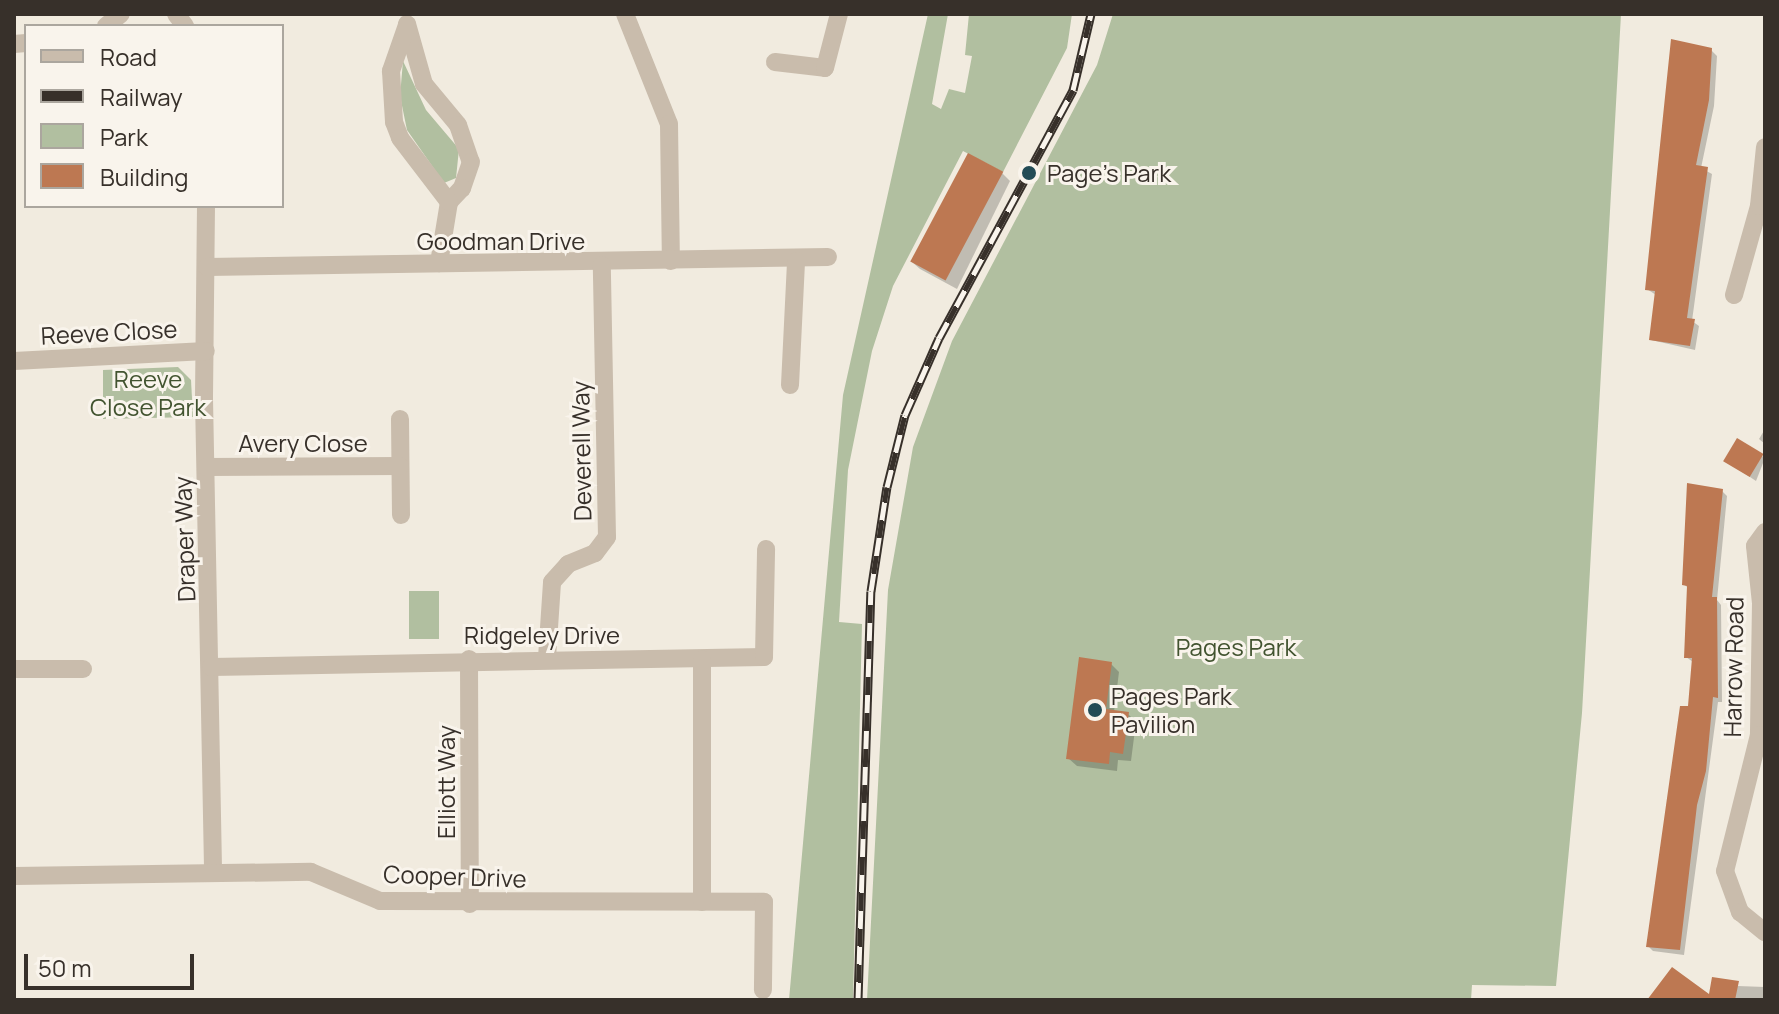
<!DOCTYPE html>
<style>
body{margin:0}
#map{position:relative;width:1779px;height:1014px;overflow:hidden;background:#f1ebdf;font-family:Manrope,sans-serif}
div>[style]{position:absolute}
[style*='--x']{left:calc(var(--x)*1px);top:calc(var(--y)*1px);width:calc(var(--w)*1px);rotate:calc(var(--a)*1deg)}
.green>*{inset:0;background:#b1bfa0;transform-origin:0 0}
.shadow>*{inset:0;background:#0003}
.building>*{inset:0;background:#bd7852;transform-origin:0 0}
.street>*{height:18px;margin:-9px;padding:0 9px;transform-origin:9px;border-radius:9px;background:#c9bcac}
.rail>*{height:9px;margin-top:-4.5px;transform-origin:0;background:repeating-linear-gradient(90deg,#f9f4ec 0 18px,#37302a 0 36px);box-sizing:border-box;border-block:2px solid #37302a}
.dots>*{width:22px;height:22px;translate:-50% -50%;box-sizing:border-box;border:4px solid #f9f4ec;border-radius:50%}
span{translate:-50% -50%;white-space:nowrap;text-align:center;line-height:1.15;-webkit-text-stroke:6px #f9f4ec;paint-order:stroke}
.poi-label{font-size:24px;color:#37302a}
.left{translate:0 -50%;text-align:left}
.street-label{font-size:24px;color:#37302a}
.park-label{font-size:24px;color:#425430}
.frame{position:absolute;inset:0;border:16px solid #37302a;pointer-events:none}
.legend{position:absolute;left:24px;top:24px;width:260px;height:184px;box-sizing:border-box;background:#f9f4ec;border:2px solid #aba69e;margin:0;padding:10px 14px;list-style:none;font-size:24px;color:#37302a}
.legend li{display:flex;align-items:center;gap:16px;height:40px}
.legend b{width:40px;border:2px solid #aba69e}
.scale{position:absolute;left:24px;top:954px;width:170px;height:36px;box-sizing:border-box;border:4px solid #37302a;border-top:0;padding-left:10px;font-size:24px;line-height:28px;white-space:nowrap;color:#37302a;-webkit-text-stroke:6px #f9f4ec;paint-order:stroke}
</style>
<div id="map">
<div class="green">
<div style="clip-path:polygon(928px 14px,948px 14px,932px 104px,941px 109px,949px 89px,965px 93px,972px 56px,965px 55px,969px 14px,1072px 14px,1067px 48px,1003px 172px,963px 151px,893px 286px,872px 351px,848px 470px,839px 622px,862px 624px,853px 1000px,789px 1000px,843px 395px)"></div>
<div style="clip-path:polygon(1113px 14px,1621px 14px,1582px 713px,1556px 986px,1472px 985px,1471px 1000px,867px 1000px,888px 590px,913px 447px,952px 341px,1097px 65px)"></div>
<div style="clip-path:polygon(403px 61px,426px 110px,459px 149px,456px 178px,444px 183px,407px 130px,400px 96px)"></div>
<div style="clip-path:polygon(178px 367px,191px 380px,193px 417px,103px 419px,103px 370px)"></div>
<div style="left:409px;top:591px;width:30px;height:48px"></div>
</div>
<div class="shadow">
<div style="clip-path:polygon(1711px 50px,1717px 56px,1714px 106px,1701px 168px,1712px 174px,1692px 321px,1699px 326px,1695px 350px,1651px 340px,1656px 295px,1647px 289px)"></div>
<div style="clip-path:polygon(1002px 173px,1010px 181px,957px 289px,920px 269px,911px 261px)"></div>
<div style="clip-path:polygon(1765px 429px,1765px 444px,1759px 439px)"></div>
<div style="clip-path:polygon(1738px 441px,1765px 458px,1756px 481px,1726px 461px)"></div>
<div style="clip-path:polygon(1722px 491px,1727px 496px,1717px 600px,1721px 605px,1722px 702px,1718px 702px,1684px 955px,1653px 951px,1648px 946px,1690px 708px,1693px 662px,1686px 657px,1689px 589px,1684px 584px)"></div>
<div style="clip-path:polygon(1111px 664px,1119px 672px,1114px 712px,1128px 714px,1136px 722px,1131px 761px,1118px 760px,1117px 771px,1077px 766px,1068px 758px)"></div>
<div style="clip-path:polygon(1738px 986px,1765px 987px,1765px 1000px,1710px 1000px)"></div>
</div>
<div class="building">
<div style="clip-path:polygon(1671px 39px,1712px 48px,1709px 100px,1696px 165px,1708px 167px,1687px 318px,1695px 319px,1690px 346px,1649px 340px,1655px 291px,1645px 290px)"></div>
<div style="left:968px;top:153px;width:40px;height:123px;rotate:28deg"></div>
<div style="left:1737px;top:438px;width:31px;height:27px;rotate:31deg"></div>
<div style="clip-path:polygon(1687px 483px,1723px 489px,1712px 597px,1717px 597px,1718px 698px,1713px 697px,1706px 771px,1697px 805px,1680px 950px,1646px 947px,1680px 706px,1688px 706px,1692px 658px,1684px 658px,1687px 586px,1682px 585px)"></div>
<div style="clip-path:polygon(1079px 657px,1112px 662px,1106px 709px,1129px 712px,1123px 754px,1110px 752px,1109px 764px,1066px 759px)"></div>
<div style="clip-path:polygon(1672px 967px,1709px 994px,1712px 977px,1739px 981px,1735px 1000px,1647px 1000px)"></div>
</div>
<div class="street">
<div style="--x:176;--y:14;--w:15;--a:53"></div>
<div style="--x:625;--y:14;--w:118;--a:68.2"></div>
<div style="--x:669;--y:124;--w:137;--a:89.2"></div>
<div style="--x:407;--y:24;--w:62;--a:74.2"></div>
<div style="--x:424;--y:84;--w:53;--a:50.3"></div>
<div style="--x:458;--y:125;--w:39;--a:71"></div>
<div style="--x:471;--y:162;--w:28;--a:109"></div>
<div style="--x:462;--y:188;--w:19;--a:133"></div>
<div style="--x:449;--y:202;--w:62;--a:99.3"></div>
<div style="--x:407;--y:25;--w:49;--a:109.2"></div>
<div style="--x:391;--y:71;--w:51;--a:86.6"></div>
<div style="--x:394;--y:122;--w:17;--a:69"></div>
<div style="--x:400;--y:138;--w:81;--a:52.6"></div>
<div style="--x:106;--y:26;--w:19;--a:-39"></div>
<div style="--x:14;--y:44;--w:12;--a:-5"></div>
<div style="--x:775;--y:62;--w:50;--a:6.8"></div>
<div style="--x:825;--y:68;--w:56;--a:-75.5"></div>
<div style="--x:206;--y:206;--w:193;--a:90.6"></div>
<div style="--x:204;--y:399;--w:472;--a:88.9"></div>
<div style="--x:207;--y:267;--w:621;--a:-0.92"></div>
<div style="--x:1734;--y:295;--w:92;--a:-74.3"></div>
<div style="--x:1759;--y:206;--w:59;--a:-84.2"></div>
<div style="--x:14;--y:361;--w:192;--a:-3"></div>
<div style="--x:790;--y:385;--w:124;--a:-87.2"></div>
<div style="--x:400;--y:419;--w:96;--a:89.4"></div>
<div style="--x:206;--y:467;--w:194;--a:-0.3"></div>
<div style="--x:1765;--y:532;--w:17;--a:126"></div>
<div style="--x:1755;--y:546;--w:57;--a:84"></div>
<div style="--x:1761;--y:603;--w:132;--a:90.9"></div>
<div style="--x:1759;--y:735;--w:140;--a:104"></div>
<div style="--x:1725;--y:871;--w:44;--a:69.9"></div>
<div style="--x:1740;--y:912;--w:32;--a:39"></div>
<div style="--x:547;--y:658;--w:76;--a:-86.2"></div>
<div style="--x:552;--y:582;--w:24;--a:-48"></div>
<div style="--x:568;--y:564;--w:29;--a:-22"></div>
<div style="--x:595;--y:553;--w:20;--a:-53"></div>
<div style="--x:607;--y:537;--w:272;--a:-91.1"></div>
<div style="--x:469;--y:659;--w:245;--a:89.8"></div>
<div style="--x:211;--y:667;--w:553;--a:-1.04"></div>
<div style="--x:764;--y:657;--w:108;--a:-88.9"></div>
<div style="--x:14;--y:669;--w:69;--a:0"></div>
<div style="--x:14;--y:876;--w:297;--a:-0.8"></div>
<div style="--x:311;--y:872;--w:75;--a:22.8"></div>
<div style="--x:380;--y:901;--w:384;--a:0.1"></div>
<div style="--x:764;--y:902;--w:88;--a:90.7"></div>
<div style="--x:702;--y:902;--w:243;--a:-90"></div>
</div>
<div class="rail">
<div style="--x:858;--y:1000;--w:409;--a:-88.2"></div>
<div style="--x:871;--y:591;--w:105;--a:-81.3"></div>
<div style="--x:887;--y:487;--w:74;--a:-76"></div>
<div style="--x:905;--y:415;--w:84;--a:-66.2"></div>
<div style="--x:939;--y:338;--w:282;--a:-61.6"></div>
<div style="--x:1073;--y:90;--w:78;--a:-76.7"></div>
</div>
<div class="dots">
<div style="left:1029px;top:173px;background:#234c56"></div>
<div style="left:1095px;top:710px;background:#234c56"></div>
</div>
<div class="poi-label">
<span class="left" style="left:1047px;top:173px">Page's Park</span>
<span class="left" style="left:1111px;top:710px">Pages Park<br>Pavilion</span>
</div>
<div class="street-label">
<span style="left:501px;top:241px">Goodman Drive</span>
<span style="left:109px;top:332px;rotate:-3deg">Reeve Close</span>
<span style="left:303px;top:443px">Avery Close</span>
<span style="left:581px;top:451px;rotate:-91deg">Deverell Way</span>
<span style="left:184px;top:539px;rotate:-92deg">Draper Way</span>
<span style="left:542px;top:635px">Ridgeley Drive</span>
<span style="left:1733px;top:667px;rotate:-89deg">Harrow Road</span>
<span style="left:446px;top:782px;rotate:-90deg">Elliott Way</span>
<span style="left:455px;top:876px;rotate:2deg">Cooper Drive</span>
</div>
<div class="park-label">
<span style="left:148px;top:393px">Reeve<br>Close Park</span>
<span style="left:1236px;top:647px">Pages Park</span>
</div>
<div class="frame"></div>
<ul class="legend">
<li><b style="height:10px;background:#c9bcac"></b>Road</li>
<li><b style="height:10px;background:#37302a"></b>Railway</li>
<li><b style="height:22px;background:#b1bfa0"></b>Park</li>
<li><b style="height:22px;background:#bd7852"></b>Building</li>
</ul>
<div class="scale">50 m</div>
</div>
